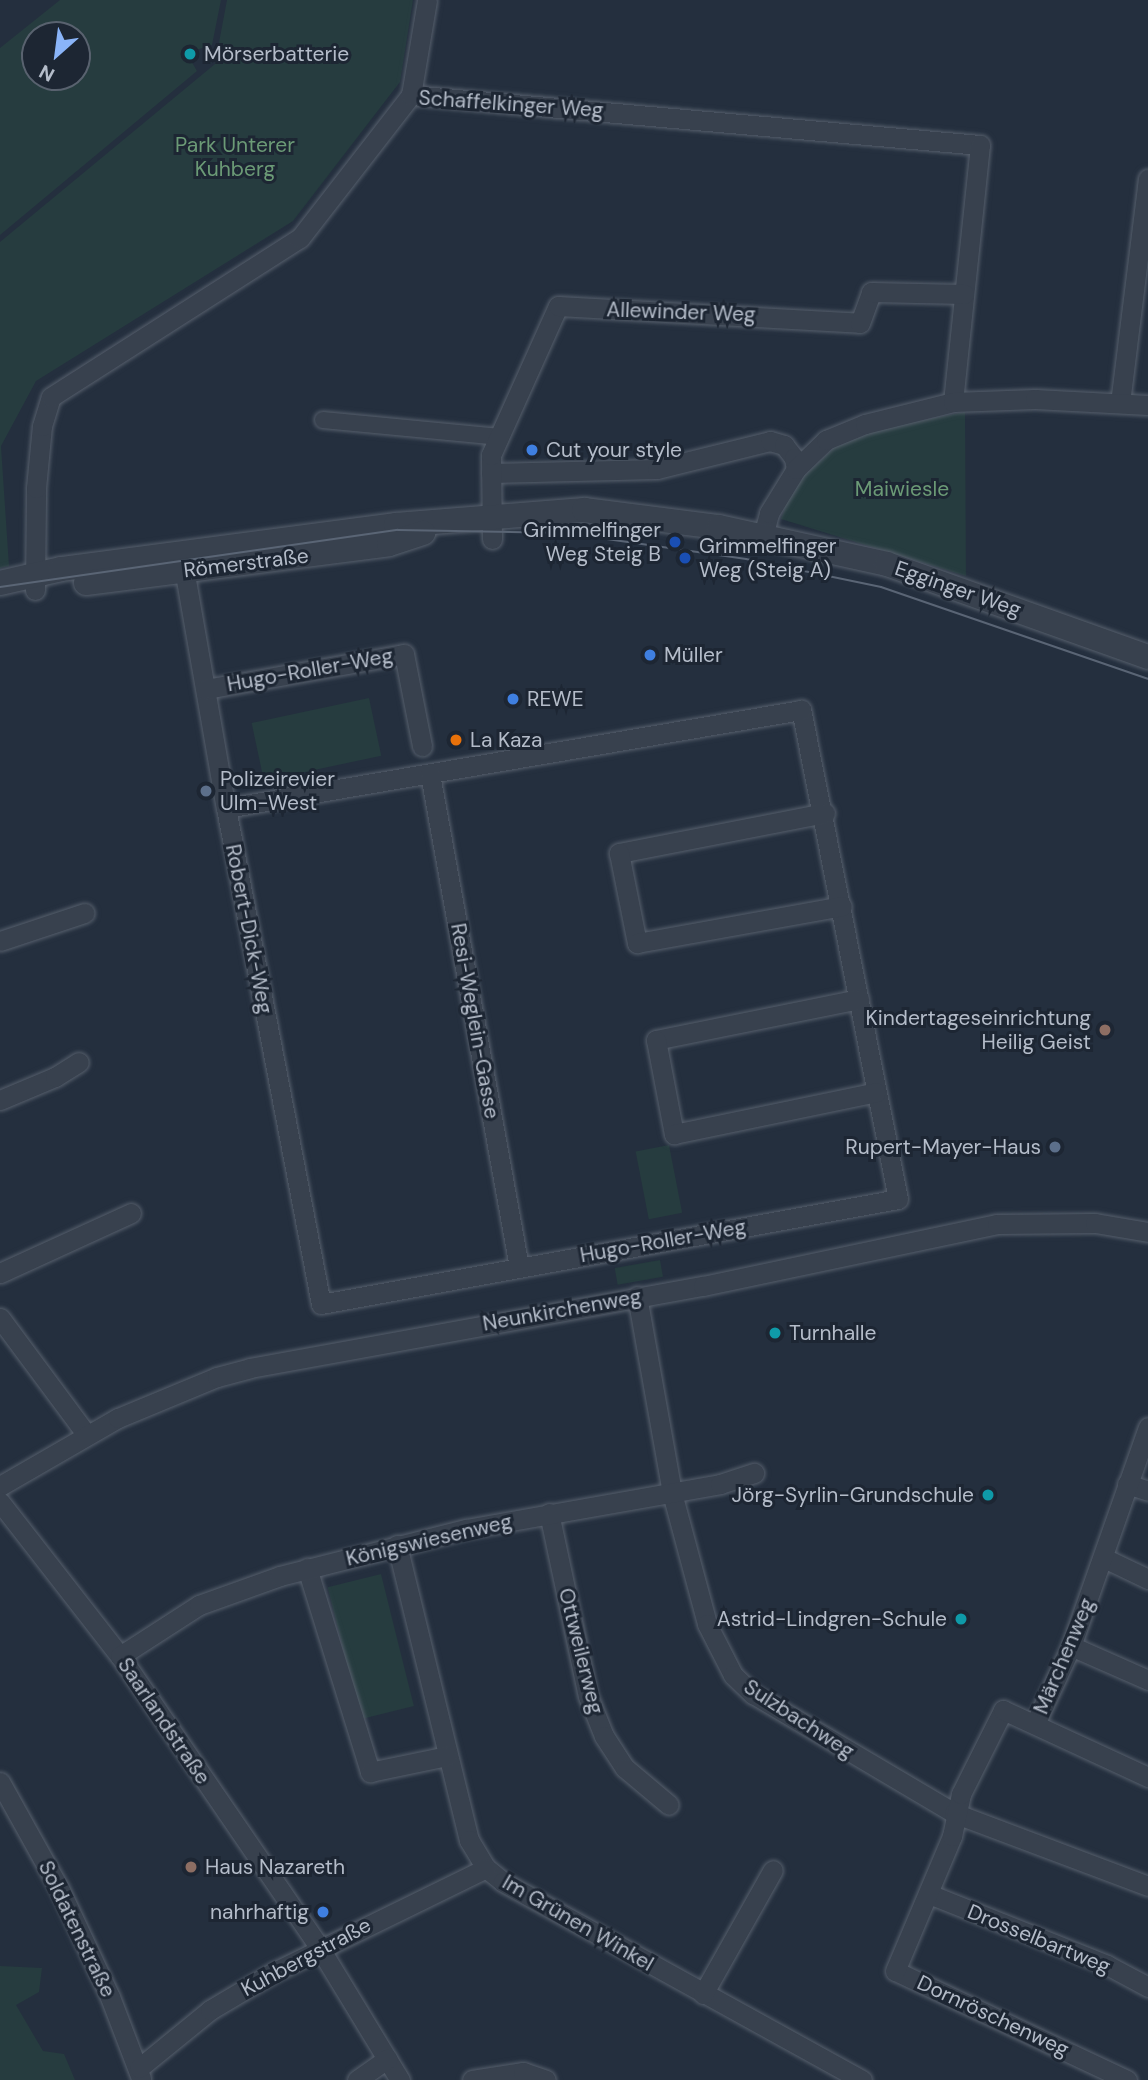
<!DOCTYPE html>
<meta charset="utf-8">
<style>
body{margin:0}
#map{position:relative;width:1148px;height:2080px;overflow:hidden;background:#242f3e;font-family:"DM Sans",sans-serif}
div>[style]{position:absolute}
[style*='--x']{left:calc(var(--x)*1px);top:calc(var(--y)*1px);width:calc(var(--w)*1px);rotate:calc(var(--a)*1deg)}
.green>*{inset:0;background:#263c3f;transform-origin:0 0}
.roads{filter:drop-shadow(0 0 2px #565f6c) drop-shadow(0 0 2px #565f6c)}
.pedestrian>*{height:16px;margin:-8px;padding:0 8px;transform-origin:8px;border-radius:8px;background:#38414e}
.minor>*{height:19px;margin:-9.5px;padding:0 9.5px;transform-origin:9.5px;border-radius:9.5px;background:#38414e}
.tertiary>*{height:24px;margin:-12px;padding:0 12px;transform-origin:12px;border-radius:12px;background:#38414e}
.tram>*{height:2px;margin:-1px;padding:0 1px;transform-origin:1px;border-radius:1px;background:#5a6575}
.dots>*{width:19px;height:19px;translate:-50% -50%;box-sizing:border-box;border:4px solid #1d2633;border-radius:50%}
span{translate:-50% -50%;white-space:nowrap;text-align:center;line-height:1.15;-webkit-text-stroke:6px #1d2633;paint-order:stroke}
.poi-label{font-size:21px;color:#b4bcc9}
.left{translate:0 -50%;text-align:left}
.right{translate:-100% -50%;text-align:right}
.street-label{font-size:21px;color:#b4bcc9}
.park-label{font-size:21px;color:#6b9a76}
.north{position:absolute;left:21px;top:21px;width:70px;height:70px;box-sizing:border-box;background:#1d2633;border:2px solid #59626f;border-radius:50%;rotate:208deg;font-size:19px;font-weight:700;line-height:28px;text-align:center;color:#b4bcc9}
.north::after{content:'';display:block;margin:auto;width:24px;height:32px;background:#8ab4f8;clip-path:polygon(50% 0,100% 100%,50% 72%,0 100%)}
</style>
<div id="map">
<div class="green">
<div style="clip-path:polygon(evenodd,60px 0,221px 0,212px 45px,196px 50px,190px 59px,197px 71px,0 235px,0 48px,60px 0,35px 35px,77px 35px,77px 77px,35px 77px,35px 35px)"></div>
<div style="clip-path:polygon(227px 0,413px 0,400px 82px,293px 221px,36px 381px,1px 446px,9px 566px,0 568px,0 242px,215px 64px)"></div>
<div style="clip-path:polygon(965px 412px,966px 576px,781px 519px,788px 498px,803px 477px,836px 446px,877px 429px)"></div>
<div style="left:369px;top:698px;width:59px;height:120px;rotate:78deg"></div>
<div style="left:669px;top:1145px;width:69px;height:34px;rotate:79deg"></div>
<div style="left:660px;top:1260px;width:17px;height:46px;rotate:80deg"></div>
<div style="left:381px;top:1574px;width:136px;height:55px;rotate:76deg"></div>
<div style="clip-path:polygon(0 1966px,42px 1968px,39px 1992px,16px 2005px,43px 2051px,64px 2054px,75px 2080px,0 2080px)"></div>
</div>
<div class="roads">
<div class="pedestrian">
<div style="--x:323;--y:420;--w:178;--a:5.5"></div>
</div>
<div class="minor">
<div style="--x:411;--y:95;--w:571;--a:5.02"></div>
<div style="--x:980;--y:145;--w:258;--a:96"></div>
<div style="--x:1120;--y:403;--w:226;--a:-82.9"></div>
<div style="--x:491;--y:473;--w:166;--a:-1.4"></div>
<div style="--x:657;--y:469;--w:116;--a:-13.9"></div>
<div style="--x:770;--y:441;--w:15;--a:16"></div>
<div style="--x:784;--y:445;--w:16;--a:52"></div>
<div style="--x:794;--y:458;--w:11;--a:80"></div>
<div style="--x:763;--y:536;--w:24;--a:-75"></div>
<div style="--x:769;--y:513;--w:52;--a:-58.5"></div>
<div style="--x:796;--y:469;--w:42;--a:-44"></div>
<div style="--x:826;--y:440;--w:42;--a:-22.3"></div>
<div style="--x:865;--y:424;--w:91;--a:-14"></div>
<div style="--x:953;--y:402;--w:82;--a:-2.1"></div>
<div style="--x:1035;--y:399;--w:113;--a:3"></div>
<div style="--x:492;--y:539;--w:84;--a:-90.7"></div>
<div style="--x:491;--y:455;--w:163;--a:-65.8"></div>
<div style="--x:558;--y:306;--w:302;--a:3.2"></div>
<div style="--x:860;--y:323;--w:33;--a:-70"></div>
<div style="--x:871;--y:292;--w:93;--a:1.2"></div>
<div style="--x:182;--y:557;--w:255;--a:80.1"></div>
<div style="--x:226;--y:808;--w:505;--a:79.16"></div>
<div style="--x:321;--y:1304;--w:586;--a:-10.31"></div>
<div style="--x:898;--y:1199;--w:499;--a:-101.2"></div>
<div style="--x:801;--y:710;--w:583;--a:170.33"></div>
<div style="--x:35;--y:590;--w:102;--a:-89.4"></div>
<div style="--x:36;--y:488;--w:62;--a:-84.5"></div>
<div style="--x:42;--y:426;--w:30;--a:-73"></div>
<div style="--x:51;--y:397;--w:295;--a:-32.6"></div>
<div style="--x:300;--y:238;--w:181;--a:-52.2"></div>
<div style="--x:411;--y:95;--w:96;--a:-80.4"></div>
<div style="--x:206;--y:689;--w:201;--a:-10"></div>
<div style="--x:404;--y:654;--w:94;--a:78.9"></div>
<div style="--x:430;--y:774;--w:501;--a:79.77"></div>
<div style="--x:825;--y:813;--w:210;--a:169"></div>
<div style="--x:619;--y:853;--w:92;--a:78.7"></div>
<div style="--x:637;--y:943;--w:208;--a:-10.2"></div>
<div style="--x:0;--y:941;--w:89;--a:-18.4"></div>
<div style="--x:859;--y:999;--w:207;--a:168.6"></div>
<div style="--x:656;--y:1040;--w:96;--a:79.2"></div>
<div style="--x:674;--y:1134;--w:206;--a:-11.7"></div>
<div style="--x:0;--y:1100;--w:60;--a:-22.7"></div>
<div style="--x:55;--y:1077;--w:28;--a:-32"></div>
<div style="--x:0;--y:1273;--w:144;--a:-24.6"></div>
<div style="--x:637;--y:1296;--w:200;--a:79.9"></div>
<div style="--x:672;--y:1493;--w:136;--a:75"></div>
<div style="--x:707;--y:1624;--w:57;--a:63"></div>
<div style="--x:733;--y:1675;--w:28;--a:44"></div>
<div style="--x:753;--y:1694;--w:234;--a:30.6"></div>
<div style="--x:954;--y:1813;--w:207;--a:20.6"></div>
<div style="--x:0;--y:1318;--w:144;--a:53.4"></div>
<div style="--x:1127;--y:1484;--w:22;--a:18"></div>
<div style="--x:0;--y:1486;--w:136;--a:-30"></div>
<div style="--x:118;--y:1418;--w:107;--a:-22.5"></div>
<div style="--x:217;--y:1377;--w:34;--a:-15"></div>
<div style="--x:250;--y:1368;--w:460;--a:-10.3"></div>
<div style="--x:703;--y:1286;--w:300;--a:-11.9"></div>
<div style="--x:997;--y:1224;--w:98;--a:-0.6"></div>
<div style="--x:1095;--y:1223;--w:54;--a:9.6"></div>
<div style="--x:0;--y:1502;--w:195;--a:52.1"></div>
<div style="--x:120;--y:1656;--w:353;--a:55.6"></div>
<div style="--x:319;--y:1947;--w:156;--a:58.7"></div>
<div style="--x:549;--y:1513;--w:187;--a:78"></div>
<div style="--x:588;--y:1696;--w:43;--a:68.2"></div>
<div style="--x:604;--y:1736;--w:38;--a:57"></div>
<div style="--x:625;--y:1768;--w:57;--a:40.1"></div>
<div style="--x:397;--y:1545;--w:304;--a:76.3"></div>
<div style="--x:469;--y:1840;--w:33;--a:59"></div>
<div style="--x:486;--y:1868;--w:22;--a:39"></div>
<div style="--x:503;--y:1882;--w:410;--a:28.9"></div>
<div style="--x:1104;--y:1558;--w:49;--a:25.5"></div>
<div style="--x:307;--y:1568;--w:214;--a:72.8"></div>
<div style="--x:370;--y:1772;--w:79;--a:-11.7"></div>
<div style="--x:1071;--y:1646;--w:84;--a:23.8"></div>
<div style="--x:120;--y:1656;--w:94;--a:-32.8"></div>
<div style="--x:199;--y:1605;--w:86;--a:-19.7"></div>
<div style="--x:280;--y:1576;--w:192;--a:-14.2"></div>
<div style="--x:466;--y:1529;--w:258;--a:-10"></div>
<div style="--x:720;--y:1484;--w:36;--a:-18"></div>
<div style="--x:1035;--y:1724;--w:86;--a:-65.2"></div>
<div style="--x:1071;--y:1646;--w:232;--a:-70.6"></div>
<div style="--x:0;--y:1782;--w:121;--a:60.9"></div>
<div style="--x:59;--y:1888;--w:120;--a:64.9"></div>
<div style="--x:110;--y:1997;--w:87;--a:69.1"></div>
<div style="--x:929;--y:1894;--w:192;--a:21.7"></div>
<div style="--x:1107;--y:1965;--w:47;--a:28.2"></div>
<div style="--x:703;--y:1994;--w:142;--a:-60.6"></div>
<div style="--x:139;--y:2068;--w:92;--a:-39.2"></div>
<div style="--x:210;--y:2010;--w:74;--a:-30.7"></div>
<div style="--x:274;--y:1972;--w:236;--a:-26.1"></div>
<div style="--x:357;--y:2080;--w:37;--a:-35"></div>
<div style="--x:472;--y:2080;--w:52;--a:-8.9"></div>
<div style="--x:523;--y:2072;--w:24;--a:19"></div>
<div style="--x:1127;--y:2080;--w:256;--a:-154.8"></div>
<div style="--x:895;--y:1971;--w:147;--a:-67.1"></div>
<div style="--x:952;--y:1836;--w:43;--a:-77.9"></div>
<div style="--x:961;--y:1794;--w:94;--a:-63.4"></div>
<div style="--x:1003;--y:1710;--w:160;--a:24.8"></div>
</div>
<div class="tertiary">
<div style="--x:0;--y:583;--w:63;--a:-12.9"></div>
<div style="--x:61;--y:569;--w:338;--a:-7.5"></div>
<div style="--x:396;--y:525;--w:189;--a:-4.6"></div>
<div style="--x:584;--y:510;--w:136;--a:7.2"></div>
<div style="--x:719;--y:527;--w:172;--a:12.4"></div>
<div style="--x:887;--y:564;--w:277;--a:19.6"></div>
<div style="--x:86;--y:583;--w:305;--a:-7.3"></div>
<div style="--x:389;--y:544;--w:36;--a:-18"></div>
</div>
</div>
<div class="tram">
<div style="--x:0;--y:587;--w:402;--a:-8.2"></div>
<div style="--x:398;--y:530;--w:167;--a:1"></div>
<div style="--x:565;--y:533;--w:183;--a:8.2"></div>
<div style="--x:746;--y:559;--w:138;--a:11.7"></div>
<div style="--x:881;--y:587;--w:282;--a:19"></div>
</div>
<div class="dots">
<div style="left:190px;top:54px;background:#0f9aa8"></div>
<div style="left:532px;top:450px;background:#3f7fe0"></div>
<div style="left:675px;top:542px;background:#1a4fb4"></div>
<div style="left:685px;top:558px;background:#1a4fb4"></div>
<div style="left:650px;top:655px;background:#3f7fe0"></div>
<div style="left:513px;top:699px;background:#3f7fe0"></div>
<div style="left:456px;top:740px;background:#e8710a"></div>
<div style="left:206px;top:791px;background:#5c6f8a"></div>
<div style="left:1105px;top:1030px;background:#8d6e63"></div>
<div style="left:1055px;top:1147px;background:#5c6f8a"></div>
<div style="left:775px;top:1333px;background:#0f9aa8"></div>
<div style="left:988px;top:1495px;background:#0f9aa8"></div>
<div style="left:961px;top:1619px;background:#0f9aa8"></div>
<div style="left:191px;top:1867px;background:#8d6e63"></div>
<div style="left:323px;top:1912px;background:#3f7fe0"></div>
</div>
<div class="poi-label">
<span class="left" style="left:204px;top:54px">Mörserbatterie</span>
<span class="left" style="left:546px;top:450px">Cut your style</span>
<span class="right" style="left:661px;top:542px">Grimmelfinger<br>Weg Steig B</span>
<span class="left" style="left:699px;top:558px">Grimmelfinger<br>Weg (Steig A)</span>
<span class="left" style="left:664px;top:655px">Müller</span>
<span class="left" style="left:527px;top:699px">REWE</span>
<span class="left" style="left:470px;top:740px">La Kaza</span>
<span class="left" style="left:220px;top:791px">Polizeirevier<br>Ulm-West</span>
<span class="right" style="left:1091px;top:1030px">Kindertageseinrichtung<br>Heilig Geist</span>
<span class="right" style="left:1041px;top:1147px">Rupert-Mayer-Haus</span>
<span class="left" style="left:789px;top:1333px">Turnhalle</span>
<span class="right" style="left:974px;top:1495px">Jörg-Syrlin-Grundschule</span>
<span class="right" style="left:947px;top:1619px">Astrid-Lindgren-Schule</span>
<span class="left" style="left:205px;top:1867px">Haus Nazareth</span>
<span class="right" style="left:309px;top:1912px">nahrhaftig</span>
</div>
<div class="street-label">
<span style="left:511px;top:104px;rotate:4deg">Schaffelkinger Weg</span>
<span style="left:681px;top:312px;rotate:2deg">Allewinder Weg</span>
<span style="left:246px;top:563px;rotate:-7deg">Römerstraße</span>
<span style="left:958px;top:589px;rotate:19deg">Egginger Weg</span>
<span style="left:310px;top:670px;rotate:-10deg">Hugo-Roller-Weg</span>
<span style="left:249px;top:929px;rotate:79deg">Robert-Dick-Weg</span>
<span style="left:475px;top:1021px;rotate:80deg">Resi-Weglein-Gasse</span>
<span style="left:663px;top:1241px;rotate:-10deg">Hugo-Roller-Weg</span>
<span style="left:562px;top:1310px;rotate:-10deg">Neunkirchenweg</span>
<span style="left:429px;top:1540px;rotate:-13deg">Königswiesenweg</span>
<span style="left:581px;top:1651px;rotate:76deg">Ottweilerweg</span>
<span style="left:1064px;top:1656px;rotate:-67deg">Märchenweg</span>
<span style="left:799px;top:1719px;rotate:33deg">Sulzbachweg</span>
<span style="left:164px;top:1721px;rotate:56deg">Saarlandstraße</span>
<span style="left:578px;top:1923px;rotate:30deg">Im Grünen Winkel</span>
<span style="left:77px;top:1929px;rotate:64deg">Soldatenstraße</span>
<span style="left:1039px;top:1939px;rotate:22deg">Drosselbartweg</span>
<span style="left:306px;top:1957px;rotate:-28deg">Kuhbergstraße</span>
<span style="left:993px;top:2016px;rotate:25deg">Dornröschenweg</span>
</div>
<div class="park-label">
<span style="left:235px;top:157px">Park Unterer<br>Kuhberg</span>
<span style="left:902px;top:489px">Maiwiesle</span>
</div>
<div class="north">N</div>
</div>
